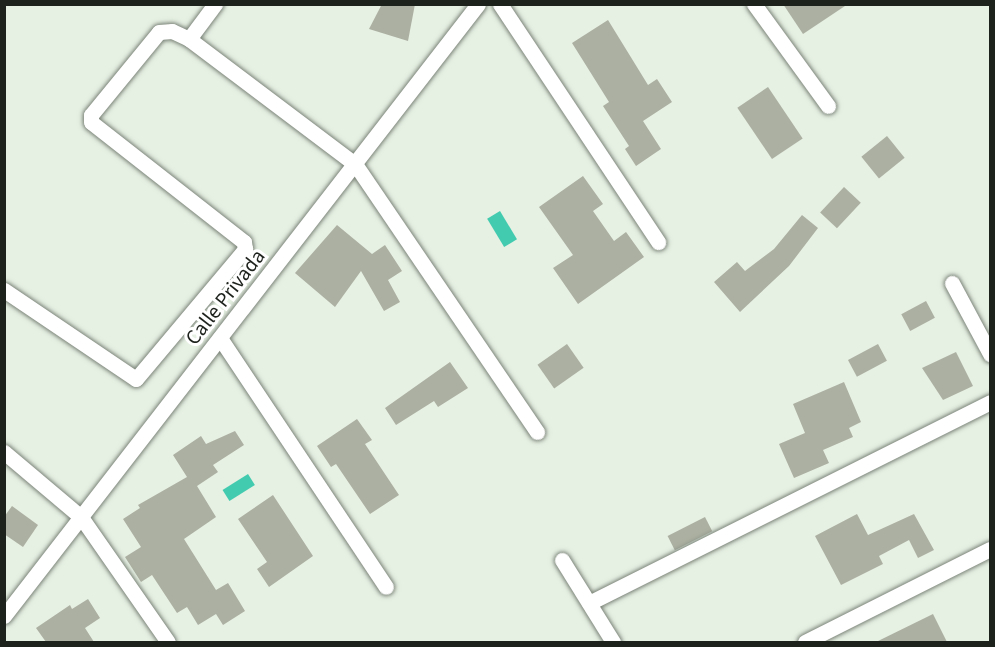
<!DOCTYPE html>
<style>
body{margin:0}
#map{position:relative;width:995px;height:647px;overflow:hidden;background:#e6f0e3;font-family:"Source Sans 3",sans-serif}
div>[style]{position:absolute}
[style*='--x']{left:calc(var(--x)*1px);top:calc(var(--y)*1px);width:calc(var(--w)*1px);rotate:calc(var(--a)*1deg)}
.water>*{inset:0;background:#43cbaf;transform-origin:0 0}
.building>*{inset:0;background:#acb0a2;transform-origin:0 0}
.roads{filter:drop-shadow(0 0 2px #7c8479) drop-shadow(0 0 2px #7c8479)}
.minor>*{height:15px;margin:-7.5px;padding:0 7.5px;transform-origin:7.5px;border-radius:7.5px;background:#fff}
span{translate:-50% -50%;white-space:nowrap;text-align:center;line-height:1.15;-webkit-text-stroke:6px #fff;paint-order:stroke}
.street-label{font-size:21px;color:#1e221d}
.frame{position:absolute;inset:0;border:6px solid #1e221d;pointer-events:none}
</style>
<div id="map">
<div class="water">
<div style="left:500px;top:211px;width:33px;height:15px;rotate:59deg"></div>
<div style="left:248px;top:474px;width:13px;height:30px;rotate:58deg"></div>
</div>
<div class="building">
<div style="clip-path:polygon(382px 4px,415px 4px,408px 41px,369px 29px)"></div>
<div style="clip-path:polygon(783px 4px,848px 4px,803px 34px)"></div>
<div style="clip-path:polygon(608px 20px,648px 85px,657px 79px,672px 102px,643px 121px,661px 149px,636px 166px,625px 149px,629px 146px,603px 106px,609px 102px,572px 43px)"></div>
<div style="left:768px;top:87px;width:62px;height:37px;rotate:56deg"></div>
<div style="left:887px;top:136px;width:28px;height:33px;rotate:51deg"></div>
<div style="clip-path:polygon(583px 176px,603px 204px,593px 211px,614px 241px,626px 232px,644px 257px,578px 304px,553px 268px,573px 255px,539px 207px)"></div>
<div style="left:844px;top:187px;width:23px;height:35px;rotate:43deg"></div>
<div style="clip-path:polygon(802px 215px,818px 228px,789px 266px,740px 312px,714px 282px,737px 262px,745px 271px,774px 249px)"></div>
<div style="clip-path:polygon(337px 225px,372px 254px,385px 245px,402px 271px,388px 280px,400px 302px,384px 311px,361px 271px,335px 307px,295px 273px)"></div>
<div style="left:926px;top:301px;width:19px;height:28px;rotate:62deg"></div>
<div style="left:567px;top:344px;width:29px;height:36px;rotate:55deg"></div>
<div style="left:878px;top:344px;width:19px;height:34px;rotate:62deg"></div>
<div style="clip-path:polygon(956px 352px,973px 386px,943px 400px,922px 368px)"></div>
<div style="clip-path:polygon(450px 362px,468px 388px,438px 407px,434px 401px,396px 425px,385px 408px)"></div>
<div style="clip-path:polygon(844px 382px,861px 422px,849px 428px,853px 437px,823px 450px,829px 463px,794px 478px,779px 444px,805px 433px,793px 404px)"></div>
<div style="clip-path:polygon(357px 419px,372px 440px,365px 444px,399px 495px,370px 514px,336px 464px,331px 467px,317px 446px)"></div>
<div style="clip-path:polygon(235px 431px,244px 445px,213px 465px,218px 472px,197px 486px,216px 517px,184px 539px,216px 590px,228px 583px,245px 611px,223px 625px,216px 614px,198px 625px,187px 607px,177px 613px,152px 575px,141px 582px,125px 557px,141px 547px,123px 519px,140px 508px,138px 505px,187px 477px,173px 455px,201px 436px,206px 444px)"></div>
<div style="clip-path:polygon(273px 495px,313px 556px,269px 587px,257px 569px,267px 562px,238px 519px)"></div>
<div style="clip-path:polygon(12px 506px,38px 525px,23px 547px,4px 534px,4px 517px)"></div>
<div style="clip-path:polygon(857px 514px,868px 535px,914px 514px,934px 550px,918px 558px,909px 540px,879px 556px,883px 564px,841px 585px,815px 536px)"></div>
<div style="left:705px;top:517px;width:16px;height:42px;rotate:63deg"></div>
<div style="clip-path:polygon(88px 599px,100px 618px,85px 628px,94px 642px,46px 642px,36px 628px,70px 605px,72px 609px)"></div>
<div style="clip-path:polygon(933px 614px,947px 642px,876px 642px)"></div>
</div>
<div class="roads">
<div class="minor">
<div style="--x:500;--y:4;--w:286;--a:56.4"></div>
<div style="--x:754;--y:4;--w:126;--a:54"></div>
<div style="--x:189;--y:39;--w:44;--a:-53.4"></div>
<div style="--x:952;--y:283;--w:81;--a:61.8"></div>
<div style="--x:4;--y:290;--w:159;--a:34"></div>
<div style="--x:136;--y:379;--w:170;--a:-50"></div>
<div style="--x:245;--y:249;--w:7;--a:-98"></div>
<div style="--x:244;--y:242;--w:194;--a:-141.9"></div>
<div style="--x:91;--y:122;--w:7;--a:-90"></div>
<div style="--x:91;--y:115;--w:107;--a:-50.7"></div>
<div style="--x:159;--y:32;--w:13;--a:-4"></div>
<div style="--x:172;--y:31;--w:19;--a:25"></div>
<div style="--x:189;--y:39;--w:208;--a:37"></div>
<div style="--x:355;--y:164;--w:324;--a:55.8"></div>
<div style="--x:220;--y:338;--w:299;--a:56.3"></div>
<div style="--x:4;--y:452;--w:101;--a:40.2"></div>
<div style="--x:81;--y:517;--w:152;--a:55.2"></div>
<div style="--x:562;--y:560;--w:97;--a:58.1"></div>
<div style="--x:589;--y:603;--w:449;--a:-26.6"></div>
<div style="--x:4;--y:616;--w:774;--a:-52.24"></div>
<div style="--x:805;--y:642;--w:207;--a:-26.7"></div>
</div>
</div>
<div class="street-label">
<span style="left:225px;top:297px;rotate:-52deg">Calle Privada</span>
</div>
<div class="frame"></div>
</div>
